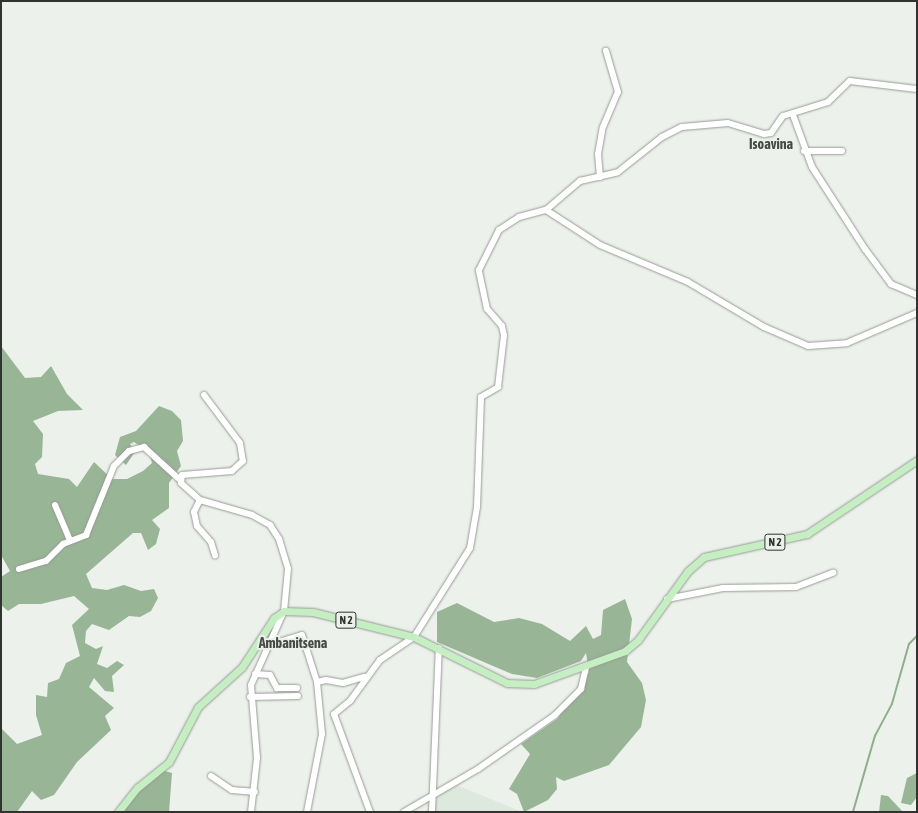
<!DOCTYPE html>
<style>
body{margin:0}
#map{position:relative;width:918px;height:813px;overflow:hidden;background:#ecf1eb;font-family:"Asap Condensed",sans-serif}
div>[style]{position:absolute}
[style*='--x']{left:calc(var(--x)*1px);top:calc(var(--y)*1px);width:calc(var(--w)*1px);rotate:calc(var(--a)*1deg)}
.built>*{inset:0;background:#dee9dd}
.forest>*{inset:0;background:#98b595}
.stream>*{height:1.5px;margin:-0.75px;padding:0 0.75px;transform-origin:0.75px;border-radius:0.75px;background:#90ad8e}
.roads{filter:drop-shadow(0 0 1px #979b96) drop-shadow(0 0 1px #979b96)}
.minor>*{height:6px;margin:-3px;padding:0 3px;transform-origin:3px;border-radius:3px;background:#fff}
.major>*{height:7px;margin:-3.5px;padding:0 3.5px;transform-origin:3.5px;border-radius:3.5px;background:#c5eec2}
span{translate:-50% -50%;white-space:nowrap;text-align:center;line-height:1.15;-webkit-text-stroke:4px #ecf1eb;paint-order:stroke}
.shield-label span{padding:1px 3px;background:#ecf1eb;border:1px solid;border-radius:3px;-webkit-text-stroke-width:0}
.shield-label{font-size:11px;color:#313331;font-weight:700}
.quarter-label{font-size:14px;color:#474b46;font-weight:700}
.frame{position:absolute;inset:0;border:2px solid #313331;pointer-events:none}
</style>
<div id="map">
<div class="built">
<div style="clip-path:polygon(454px 784px,522px 812px,431px 812px,431px 797px)"></div>
</div>
<div class="forest">
<div style="clip-path:polygon(1px 346px,25px 378px,41px 377px,51px 366px,67px 394px,83px 410px,58px 411px,33px 421px,43px 434px,42px 457px,35px 464px,38px 474px,69px 479px,77px 487px,94px 462px,112px 479px,127px 479px,143px 471px,152px 463px,149px 452px,134px 442px,130px 444px,135px 452px,126px 465px,115px 455px,120px 437px,136px 431px,159px 406px,172px 411px,181px 420px,183px 441px,177px 451px,181px 466px,169px 483px,169px 508px,152px 520px,160px 529px,156px 544px,148px 550px,141px 533px,133px 533px,86px 574px,92px 588px,107px 590px,124px 585px,141px 591px,154px 589px,158px 598px,151px 611px,140px 617px,129px 616px,109px 630px,92px 624px,86px 631px,85px 643px,96px 649px,103px 646px,97px 664px,107px 668px,117px 661px,124px 665px,112px 676px,114px 692px,105px 691px,94px 678px,89px 687px,114px 708px,105px 716px,111px 730px,77px 762px,54px 795px,41px 800px,32px 791px,17px 812px,1px 812px,1px 728px,17px 744px,42px 735px,36px 715px,36px 695px,47px 697px,48px 683px,59px 679px,66px 663px,80px 656px,72px 625px,89px 609px,74px 596px,41px 604px,19px 604px,8px 611px,1px 605px,1px 577px,10px 571px,1px 555px)"></div>
<div style="clip-path:polygon(625px 599px,632px 619px,627px 662px,642px 683px,646px 700px,641px 727px,609px 765px,564px 781px,556px 777px,557px 789px,548px 800px,524px 812px,517px 794px,509px 789px,530px 754px,521px 744px,557px 719px,589px 672px,586px 653px,581px 661px,537px 678px,512px 674px,437px 642px,437px 612px,457px 603px,494px 622px,519px 618px,542px 624px,570px 641px,586px 626px,593px 639px,601px 635px,603px 610px)"></div>
<div style="clip-path:polygon(161px 770px,172px 773px,169px 812px,118px 812px)"></div>
<div style="clip-path:polygon(917px 773px,917px 797px,911px 805px,901px 803px,907px 778px)"></div>
<div style="clip-path:polygon(881px 795px,888px 796px,903px 812px,879px 812px)"></div>
</div>
<div class="stream">
<div style="--x:853;--y:812;--w:79;--a:-73.9"></div>
<div style="--x:875;--y:736;--w:36;--a:-62"></div>
<div style="--x:892;--y:704;--w:62;--a:-74.2"></div>
<div style="--x:909;--y:644;--w:11;--a:-45"></div>
</div>
<div class="roads">
<div class="minor">
<div style="--x:793;--y:115;--w:55;--a:69.9"></div>
<div style="--x:812;--y:167;--w:98;--a:57.1"></div>
<div style="--x:865;--y:249;--w:44;--a:53.4"></div>
<div style="--x:891;--y:284;--w:28;--a:23"></div>
<div style="--x:804;--y:151;--w:38;--a:0"></div>
<div style="--x:600;--y:177;--w:23;--a:-95"></div>
<div style="--x:598;--y:154;--w:27;--a:-80"></div>
<div style="--x:603;--y:127;--w:38;--a:-67"></div>
<div style="--x:618;--y:92;--w:43;--a:-106.3"></div>
<div style="--x:546;--y:210;--w:64;--a:32.9"></div>
<div style="--x:600;--y:245;--w:95;--a:22.8"></div>
<div style="--x:688;--y:282;--w:88;--a:30.6"></div>
<div style="--x:764;--y:327;--w:48;--a:23.4"></div>
<div style="--x:808;--y:346;--w:39;--a:-4"></div>
<div style="--x:847;--y:343;--w:76;--a:-23.2"></div>
<div style="--x:204;--y:395;--w:60;--a:53.1"></div>
<div style="--x:240;--y:443;--w:18;--a:81"></div>
<div style="--x:243;--y:461;--w:15;--a:138"></div>
<div style="--x:232;--y:471;--w:50;--a:175.4"></div>
<div style="--x:182;--y:475;--w:8;--a:97"></div>
<div style="--x:181;--y:483;--w:25;--a:42"></div>
<div style="--x:200;--y:500;--w:54;--a:16.1"></div>
<div style="--x:252;--y:515;--w:21;--a:29"></div>
<div style="--x:270;--y:525;--w:17;--a:57"></div>
<div style="--x:279;--y:539;--w:31;--a:73"></div>
<div style="--x:288;--y:569;--w:42;--a:95.4"></div>
<div style="--x:284;--y:611;--w:81;--a:114"></div>
<div style="--x:251;--y:685;--w:73;--a:85.3"></div>
<div style="--x:257;--y:758;--w:54;--a:96.3"></div>
<div style="--x:200;--y:500;--w:13;--a:117"></div>
<div style="--x:194;--y:512;--w:14;--a:78"></div>
<div style="--x:197;--y:526;--w:21;--a:49"></div>
<div style="--x:211;--y:542;--w:14;--a:73"></div>
<div style="--x:55;--y:505;--w:39;--a:67"></div>
<div style="--x:19;--y:569;--w:28;--a:-17"></div>
<div style="--x:46;--y:561;--w:24;--a:-45"></div>
<div style="--x:63;--y:544;--w:25;--a:-21"></div>
<div style="--x:86;--y:535;--w:74;--a:-67.9"></div>
<div style="--x:114;--y:466;--w:21;--a:-45"></div>
<div style="--x:129;--y:451;--w:16;--a:-15"></div>
<div style="--x:144;--y:447;--w:47;--a:42.4"></div>
<div style="--x:667;--y:599;--w:57;--a:-11.1"></div>
<div style="--x:723;--y:588;--w:73;--a:-0.8"></div>
<div style="--x:796;--y:587;--w:40;--a:-21"></div>
<div style="--x:269;--y:645;--w:34;--a:-17"></div>
<div style="--x:302;--y:635;--w:49;--a:72.3"></div>
<div style="--x:317;--y:682;--w:52;--a:84.5"></div>
<div style="--x:322;--y:734;--w:79;--a:100.9"></div>
<div style="--x:255;--y:674;--w:15;--a:4"></div>
<div style="--x:270;--y:675;--w:15;--a:62"></div>
<div style="--x:277;--y:688;--w:20;--a:0"></div>
<div style="--x:317;--y:682;--w:9;--a:-13"></div>
<div style="--x:326;--y:680;--w:17;--a:10"></div>
<div style="--x:343;--y:683;--w:22;--a:-16"></div>
<div style="--x:250;--y:697;--w:48;--a:-1.2"></div>
<div style="--x:211;--y:776;--w:25;--a:34"></div>
<div style="--x:232;--y:790;--w:23;--a:5"></div>
<div style="--x:370;--y:812;--w:104;--a:-110.2"></div>
<div style="--x:334;--y:714;--w:21;--a:-39"></div>
<div style="--x:350;--y:701;--w:51;--a:-53.8"></div>
<div style="--x:380;--y:660;--w:41;--a:-34.1"></div>
<div style="--x:414;--y:637;--w:105;--a:-57.8"></div>
<div style="--x:470;--y:548;--w:42;--a:-80.3"></div>
<div style="--x:477;--y:507;--w:110;--a:-87.9"></div>
<div style="--x:481;--y:397;--w:20;--a:-30"></div>
<div style="--x:498;--y:387;--w:52;--a:-83.4"></div>
<div style="--x:504;--y:335;--w:9;--a:-103"></div>
<div style="--x:502;--y:326;--w:23;--a:-131"></div>
<div style="--x:487;--y:309;--w:40;--a:-102"></div>
<div style="--x:479;--y:270;--w:45;--a:-63.4"></div>
<div style="--x:499;--y:230;--w:24;--a:-33"></div>
<div style="--x:519;--y:217;--w:28;--a:-15"></div>
<div style="--x:546;--y:210;--w:45;--a:-40.5"></div>
<div style="--x:580;--y:181;--w:39;--a:-13"></div>
<div style="--x:618;--y:172;--w:56;--a:-38.5"></div>
<div style="--x:662;--y:137;--w:22;--a:-27"></div>
<div style="--x:682;--y:127;--w:46;--a:-5"></div>
<div style="--x:728;--y:123;--w:38;--a:17"></div>
<div style="--x:764;--y:134;--w:7;--a:-8"></div>
<div style="--x:771;--y:133;--w:21;--a:-55"></div>
<div style="--x:783;--y:116;--w:47;--a:-17.3"></div>
<div style="--x:828;--y:102;--w:30;--a:-44"></div>
<div style="--x:850;--y:81;--w:67;--a:6.8"></div>
<div style="--x:404;--y:812;--w:86;--a:-30.2"></div>
<div style="--x:478;--y:769;--w:94;--a:-35"></div>
<div style="--x:555;--y:715;--w:37;--a:-45"></div>
<div style="--x:581;--y:689;--w:23;--a:-77"></div>
<div style="--x:432;--y:812;--w:164;--a:-87.6"></div>
</div>
<div class="major">
<div style="--x:118;--y:812;--w:31;--a:-52"></div>
<div style="--x:137;--y:788;--w:41;--a:-39.1"></div>
<div style="--x:169;--y:762;--w:62;--a:-62.2"></div>
<div style="--x:198;--y:707;--w:59;--a:-42.3"></div>
<div style="--x:242;--y:667;--w:59;--a:-56.9"></div>
<div style="--x:274;--y:618;--w:12;--a:-35"></div>
<div style="--x:284;--y:611;--w:29;--a:2"></div>
<div style="--x:313;--y:612;--w:104;--a:13.9"></div>
<div style="--x:414;--y:637;--w:104;--a:26.3"></div>
<div style="--x:507;--y:683;--w:27;--a:2"></div>
<div style="--x:534;--y:684;--w:97;--a:-19.9"></div>
<div style="--x:625;--y:651;--w:17;--a:-40"></div>
<div style="--x:638;--y:640;--w:85;--a:-54.1"></div>
<div style="--x:688;--y:571;--w:21;--a:-41"></div>
<div style="--x:704;--y:557;--w:106;--a:-12.6"></div>
<div style="--x:807;--y:534;--w:133;--a:-33.9"></div>
</div>
</div>
<div class="shield-label">
<span style="left:775px;top:542px">N 2</span>
<span style="left:346px;top:620px">N 2</span>
</div>
<div class="quarter-label">
<span style="left:771px;top:144px">Isoavina</span>
<span style="left:293px;top:643px">Ambanitsena</span>
</div>
<div class="frame"></div>
</div>
